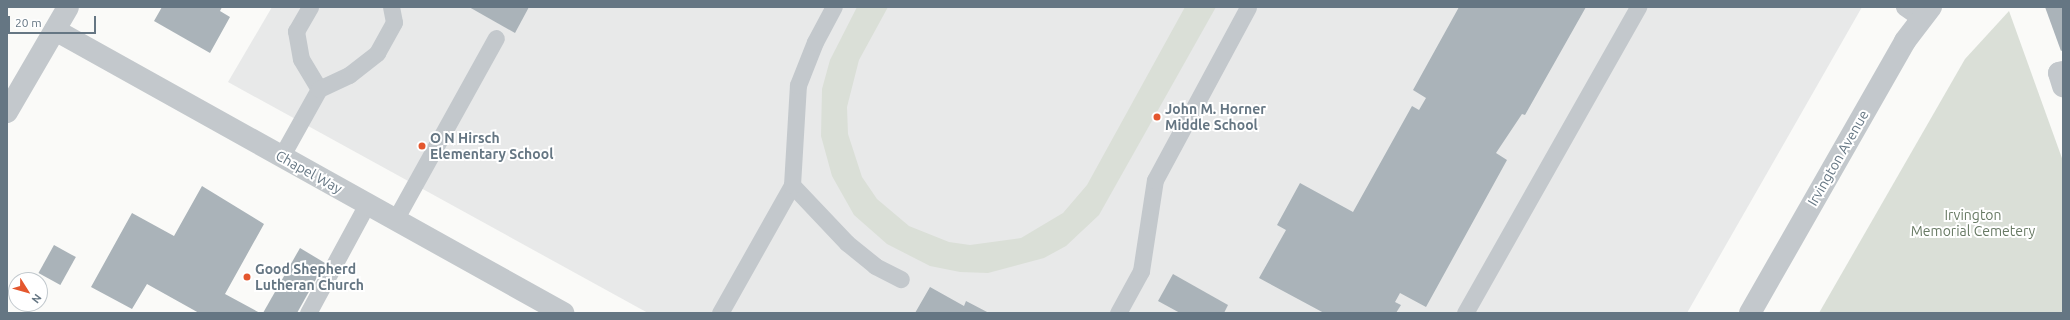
<!DOCTYPE html>
<style>
body{margin:0}
#map{position:relative;width:2070px;height:320px;overflow:hidden;background:#fafaf8;font-family:Ubuntu,sans-serif}
div>[style]{position:absolute}
[style*='--x']{left:calc(var(--x)*1px);top:calc(var(--y)*1px);width:calc(var(--w)*1px);rotate:calc(var(--a)*1deg)}
.built>*{inset:0;background:#e8e9e9}
.green>*{inset:0;background:#dadfd7}
.building>*{inset:0;background:#aab3b9;transform-origin:0 0}
.lane>*{height:17px;margin:-8.5px;padding:0 8.5px;transform-origin:8.5px;border-radius:8.5px;background:#c3c8cc}
.street>*{height:22px;margin:-11px;padding:0 11px;transform-origin:11px;border-radius:11px;background:#c3c8cc}
.dots>*{width:11px;height:11px;translate:-50% -50%;box-sizing:border-box;border:2px solid #fff;border-radius:50%}
span{translate:-50% -50%;white-space:nowrap;text-align:center;line-height:1.15;-webkit-text-stroke:4px #fff;paint-order:stroke}
.poi-label{font-size:14px;color:#657683;font-weight:700}
.left{translate:0 -50%;text-align:left}
.street-label{font-size:14px;color:#657683}
.park-label{font-size:14px;color:#687a64}
.frame{position:absolute;inset:0;border:8px solid #657683;pointer-events:none}
.north{position:absolute;left:8px;top:272px;width:40px;height:40px;box-sizing:border-box;background:#fff;border:1px solid #c1c8cd;border-radius:50%;rotate:127deg;font-size:11px;font-weight:700;line-height:16px;text-align:center;color:#657683}
.north::after{content:'';display:block;margin:auto;width:14px;height:18px;background:#e4572e;clip-path:polygon(50% 0,100% 100%,50% 72%,0 100%)}
.scale{position:absolute;left:8px;top:16px;width:88px;height:18px;box-sizing:border-box;border:2px solid #657683;border-top:0;padding-left:5px;font-size:12px;line-height:14px;white-space:nowrap;color:#657683;-webkit-text-stroke:3px #fff;paint-order:stroke}
</style>
<div id="map">
<div class="built">
<div style="clip-path:polygon(272px 7px,1862px 7px,1687px 313px,648px 313px,228px 82px)"></div>
</div>
<div class="green">
<div style="clip-path:polygon(857px 7px,888px 7px,859px 60px,847px 107px,848px 134px,862px 177px,877px 199px,909px 226px,949px 242px,970px 245px,1021px 238px,1063px 213px,1087px 185px,1185px 7px,1216px 7px,1099px 215px,1066px 246px,1044px 258px,988px 273px,960px 272px,930px 266px,887px 244px,854px 215px,832px 176px,821px 136px,822px 89px,830px 60px)"></div>
<div style="clip-path:polygon(2009px 11px,2063px 161px,2063px 313px,1819px 313px,1965px 59px)"></div>
</div>
<div class="building">
<div style="clip-path:polygon(162px 7px,222px 7px,220px 11px,230px 17px,210px 53px,154px 21px)"></div>
<div style="clip-path:polygon(469px 7px,529px 7px,515px 33px)"></div>
<div style="clip-path:polygon(1459px 7px,1586px 7px,1525px 115px,1522px 114px,1496px 153px,1507px 160px,1426px 307px,1400px 293px,1395px 302px,1401px 305px,1396px 313px,1324px 313px,1259px 278px,1286px 230px,1277px 225px,1300px 183px,1353px 212px,1412px 106px,1419px 110px,1426px 98px,1413px 90px)"></div>
<div style="clip-path:polygon(2045px 7px,2063px 7px,2063px 50px,2061px 51px)"></div>
<div style="clip-path:polygon(202px 186px,264px 224px,225px 294px,260px 313px,199px 313px,147px 284px,132px 309px,91px 287px,132px 213px,174px 236px)"></div>
<div style="left:54px;top:245px;width:25px;height:32px;rotate:29deg"></div>
<div style="clip-path:polygon(300px 248px,325px 263px,297px 313px,263px 313px)"></div>
<div style="clip-path:polygon(1173px 274px,1228px 305px,1224px 313px,1180px 313px,1158px 301px)"></div>
<div style="clip-path:polygon(930px 287px,964px 306px,966px 301px,989px 313px,915px 313px)"></div>
</div>
<div class="lane">
<div style="--x:310;--y:7;--w:28;--a:120"></div>
<div style="--x:296;--y:31;--w:28;--a:80"></div>
<div style="--x:301;--y:59;--w:35;--a:59"></div>
<div style="--x:1904;--y:7;--w:21;--a:35"></div>
<div style="--x:281;--y:157;--w:78;--a:-60.8"></div>
<div style="--x:319;--y:89;--w:33;--a:-25"></div>
<div style="--x:349;--y:75;--w:36;--a:-38"></div>
<div style="--x:377;--y:53;--w:35;--a:-61"></div>
<div style="--x:394;--y:22;--w:15;--a:-101"></div>
<div style="--x:792;--y:185;--w:80;--a:46.5"></div>
<div style="--x:847;--y:243;--w:36;--a:39"></div>
<div style="--x:875;--y:266;--w:29;--a:27"></div>
<div style="--x:395;--y:220;--w:208;--a:-61"></div>
<div style="--x:308;--y:313;--w:124;--a:-61.6"></div>
<div style="--x:720;--y:313;--w:147;--a:-60.6"></div>
<div style="--x:792;--y:185;--w:100;--a:-86.6"></div>
<div style="--x:798;--y:85;--w:46;--a:-68.4"></div>
<div style="--x:815;--y:42;--w:40;--a:-62"></div>
<div style="--x:1118;--y:313;--w:48;--a:-61.3"></div>
<div style="--x:1141;--y:271;--w:92;--a:-81.3"></div>
<div style="--x:1155;--y:180;--w:196;--a:-61.7"></div>
<div style="--x:1465;--y:313;--w:352;--a:-60.5"></div>
</div>
<div class="street">
<div style="--x:55;--y:30;--w:582;--a:29.12"></div>
<div style="--x:2063;--y:72;--w:4;--a:166"></div>
<div style="--x:2059;--y:73;--w:14;--a:73"></div>
<div style="--x:7;--y:112;--w:121;--a:-59.8"></div>
<div style="--x:1750;--y:313;--w:313;--a:-60.3"></div>
<div style="--x:1905;--y:41;--w:43;--a:-52.6"></div>
</div>
<div class="dots">
<div style="left:1157px;top:117px;background:#e4572e"></div>
<div style="left:422px;top:146px;background:#e4572e"></div>
<div style="left:247px;top:277px;background:#e4572e"></div>
</div>
<div class="poi-label">
<span class="left" style="left:1165px;top:117px">John M. Horner<br>Middle School</span>
<span class="left" style="left:430px;top:146px">O N Hirsch<br>Elementary School</span>
<span class="left" style="left:255px;top:277px">Good Shepherd<br>Lutheran Church</span>
</div>
<div class="street-label">
<span style="left:1838px;top:158px;rotate:-60deg">Irvington Avenue</span>
<span style="left:309px;top:172px;rotate:29deg">Chapel Way</span>
</div>
<div class="park-label">
<span style="left:1973px;top:223px">Irvington<br>Memorial Cemetery</span>
</div>
<div class="frame"></div>
<div class="north">N</div>
<div class="scale">20 m</div>
</div>
